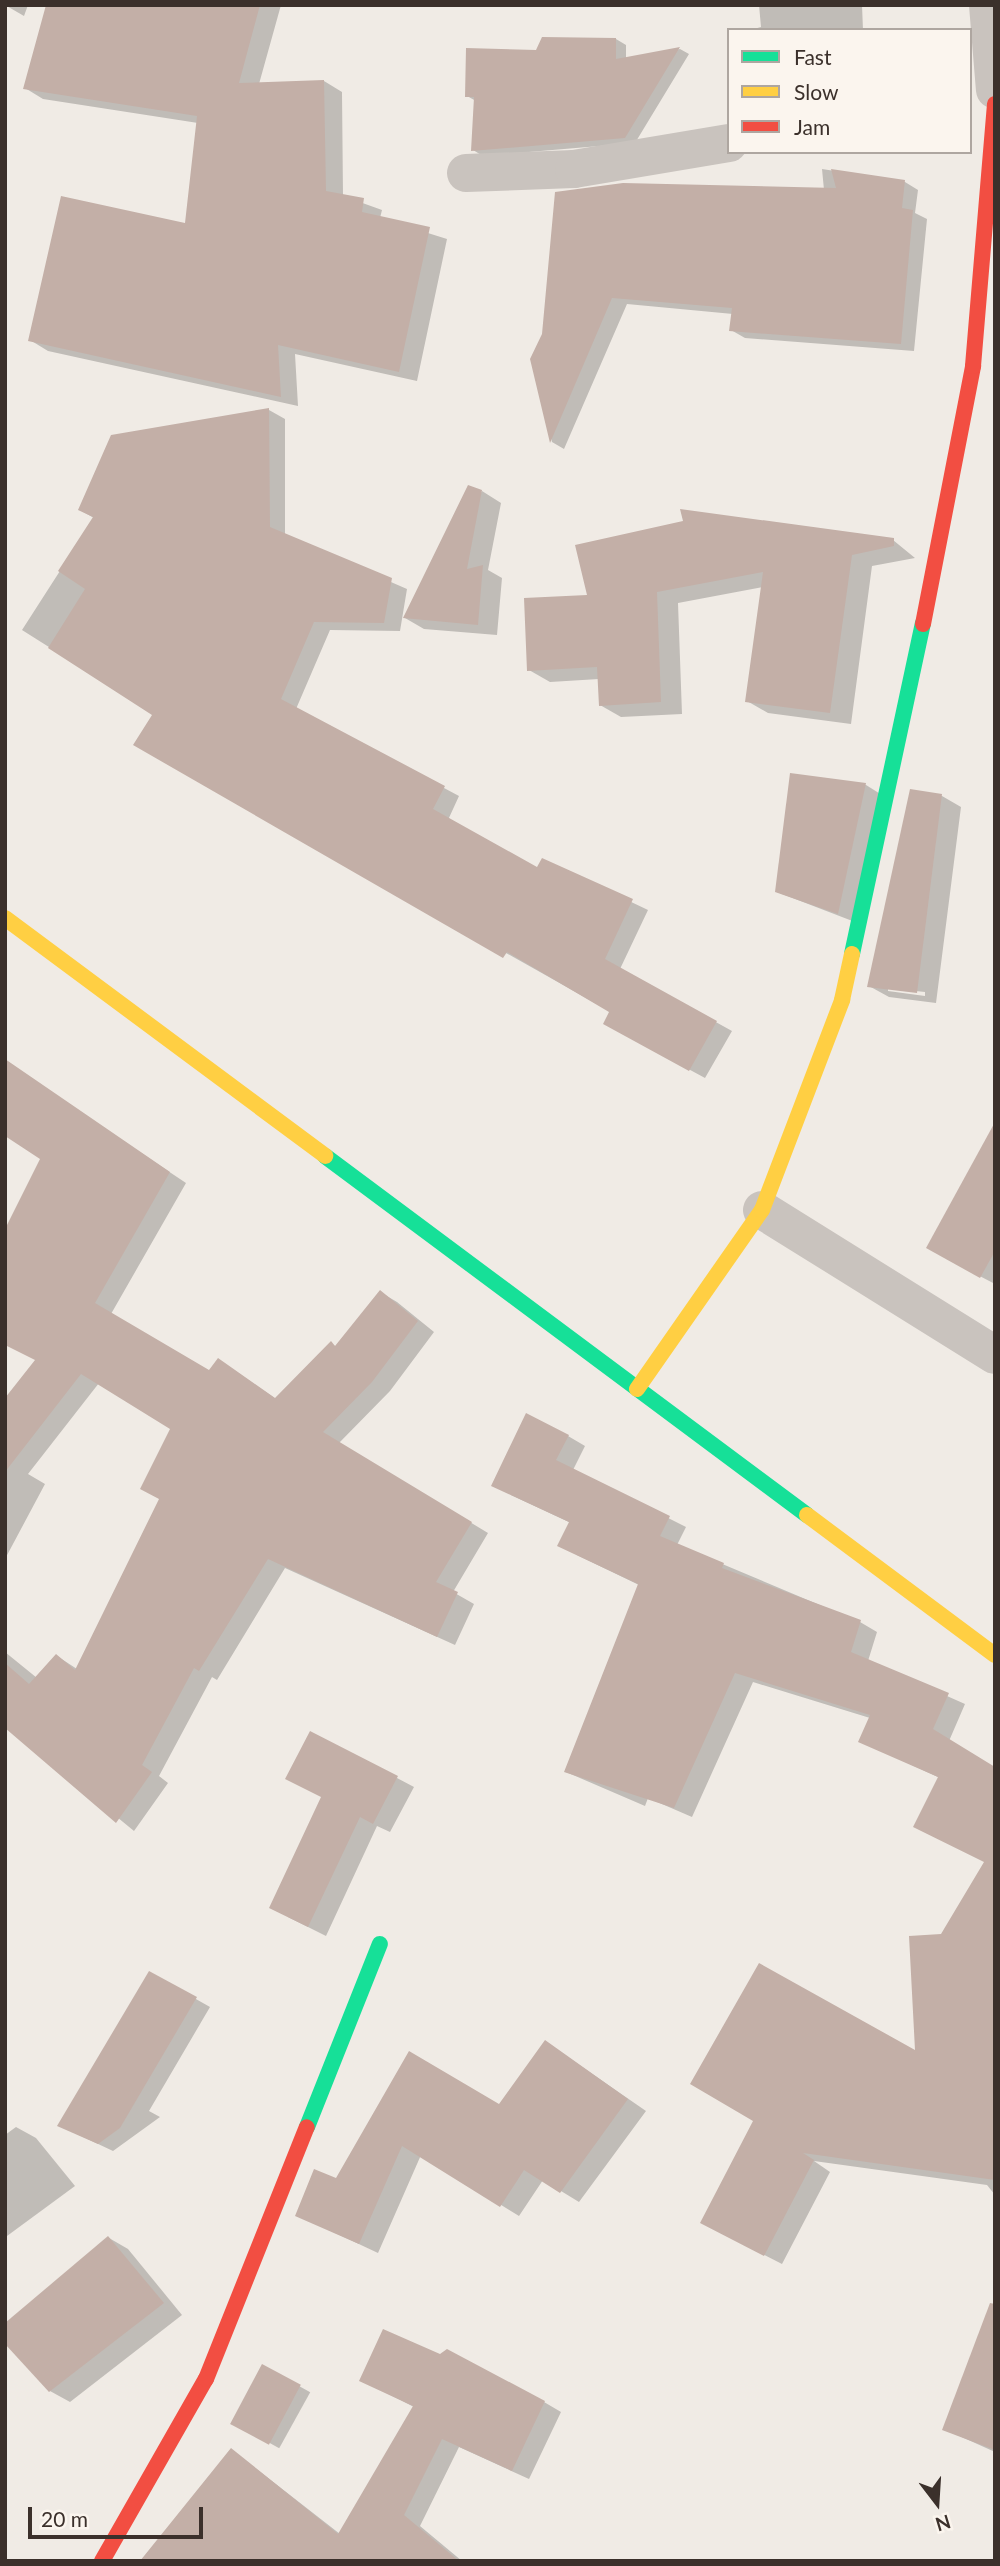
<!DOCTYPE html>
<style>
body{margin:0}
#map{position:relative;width:1000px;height:2566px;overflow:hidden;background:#f0ebe5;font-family:Lato,sans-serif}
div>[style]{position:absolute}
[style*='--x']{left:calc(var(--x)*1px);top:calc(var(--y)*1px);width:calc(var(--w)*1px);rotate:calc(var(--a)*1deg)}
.shadow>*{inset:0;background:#0003;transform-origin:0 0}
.building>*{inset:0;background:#c3afa7;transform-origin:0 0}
.street>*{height:38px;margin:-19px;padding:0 19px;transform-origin:19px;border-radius:19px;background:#c9c3be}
.fast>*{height:16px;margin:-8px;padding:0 8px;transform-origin:8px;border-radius:8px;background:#16e098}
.slow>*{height:16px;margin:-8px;padding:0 8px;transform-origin:8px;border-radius:8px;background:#ffcf43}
.jam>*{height:16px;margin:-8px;padding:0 8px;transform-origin:8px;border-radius:8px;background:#f24e42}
span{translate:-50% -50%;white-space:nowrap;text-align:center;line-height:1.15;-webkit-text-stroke:6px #fbf5ee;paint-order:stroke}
.frame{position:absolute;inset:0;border:7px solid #3b302b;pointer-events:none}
.legend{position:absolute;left:727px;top:28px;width:245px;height:126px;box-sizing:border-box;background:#fbf5ee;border:2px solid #aea6a0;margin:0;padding:9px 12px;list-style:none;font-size:21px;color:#3b302b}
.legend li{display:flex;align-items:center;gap:14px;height:35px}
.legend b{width:35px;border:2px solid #aea6a0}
.north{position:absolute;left:902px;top:2468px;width:70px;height:70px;-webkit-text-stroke:5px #fbf5ee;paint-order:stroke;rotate:163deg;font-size:19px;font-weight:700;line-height:28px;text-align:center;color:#3b302b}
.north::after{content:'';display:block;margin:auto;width:24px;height:32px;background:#3b302b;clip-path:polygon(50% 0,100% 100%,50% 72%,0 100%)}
.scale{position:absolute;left:28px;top:2507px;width:175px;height:32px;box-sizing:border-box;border:4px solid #3b302b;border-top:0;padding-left:9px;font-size:21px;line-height:24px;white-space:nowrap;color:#3b302b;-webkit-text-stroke:5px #fbf5ee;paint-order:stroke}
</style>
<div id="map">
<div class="shadow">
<div style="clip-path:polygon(5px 5px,28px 5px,24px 16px)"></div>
<div style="clip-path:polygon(148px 5px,281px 5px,259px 84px,324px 81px,342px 92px,343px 196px,382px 210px,380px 218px,447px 239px,417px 381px,295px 354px,298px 406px,48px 351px,30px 340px,186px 225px,198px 123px,43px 99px,25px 88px)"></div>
<div style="clip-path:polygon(759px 5px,862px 5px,863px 30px,750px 30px,761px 27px)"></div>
<div style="clip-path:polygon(616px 39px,626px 45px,626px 59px,680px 49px,689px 54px,635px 143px,483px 156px,473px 150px,476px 101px,467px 96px,537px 52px)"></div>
<div style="clip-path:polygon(822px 169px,905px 182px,918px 190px,915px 213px,927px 219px,914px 351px,745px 338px,731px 330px,733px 314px,627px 304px,564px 449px,552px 442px,532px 359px,544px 334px,557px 193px,824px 190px)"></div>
<div style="clip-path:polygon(269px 410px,285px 419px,285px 536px,407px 589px,400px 631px,330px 630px,296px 709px,459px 796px,448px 820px,538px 870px,543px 860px,648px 910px,620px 969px,732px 1031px,705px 1078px,620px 1032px,611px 1012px,136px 745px,155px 714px,22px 630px,94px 518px,80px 510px,112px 437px)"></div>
<div style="clip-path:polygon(482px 491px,501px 503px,488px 570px,502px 578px,497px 635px,424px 629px,405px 618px)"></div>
<div style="clip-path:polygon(893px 540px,915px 558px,872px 566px,851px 724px,768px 713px,747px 701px,763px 587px,678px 603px,682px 714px,621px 717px,600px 705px,599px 679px,550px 682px,529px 670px,589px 597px)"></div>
<div style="clip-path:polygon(791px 775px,866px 785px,882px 795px,855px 922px,777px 892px)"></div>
<div style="clip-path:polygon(evenodd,911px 791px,942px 796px,961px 807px,936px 1003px,889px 997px,869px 986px,911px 791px,888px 988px,925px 992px,925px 996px,888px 991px,888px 988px)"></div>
<div style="clip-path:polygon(69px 1105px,186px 1183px,111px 1314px,210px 1372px,219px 1360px,276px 1399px,331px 1344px,337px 1347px,380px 1292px,397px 1302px,434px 1332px,390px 1391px,339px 1443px,488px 1533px,453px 1592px,474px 1604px,455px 1645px,285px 1568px,217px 1680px,212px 1677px,159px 1776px,168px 1783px,134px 1831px,5px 1725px,5px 1652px,37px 1678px,57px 1656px,77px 1669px,160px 1499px,172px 1428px,99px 1383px,28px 1474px,45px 1484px,5px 1559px,5px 1401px,37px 1361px)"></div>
<div style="clip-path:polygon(995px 1195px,995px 1284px,947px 1259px)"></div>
<div style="clip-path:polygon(568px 1436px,585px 1446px,573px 1470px,686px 1527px,677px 1545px,860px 1622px,877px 1632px,868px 1661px,965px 1704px,949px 1741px,995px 1768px,995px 2195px,987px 2185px,814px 2161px,830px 2172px,782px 2264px,702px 2223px,917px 2053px,986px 1862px,940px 1778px,860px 1741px,870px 1718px,753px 1682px,692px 1817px,648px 1798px,645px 1806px,566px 1772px,639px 1585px,577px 1555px,571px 1523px,511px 1495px)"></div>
<div style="clip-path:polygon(397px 1778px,414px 1787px,390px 1832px,377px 1826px,326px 1936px,288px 1917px,322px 1797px)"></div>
<div style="clip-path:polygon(150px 1973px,210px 2007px,149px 2111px,160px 2117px,113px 2151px,60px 2126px)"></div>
<div style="clip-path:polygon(546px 2042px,646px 2111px,579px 2202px,543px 2180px,519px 2216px,421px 2155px,378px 2253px,297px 2215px,337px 2181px,409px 2053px,499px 2106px)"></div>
<div style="clip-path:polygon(16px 2127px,36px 2138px,75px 2186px,7px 2236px,5px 2135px)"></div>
<div style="clip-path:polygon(109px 2238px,128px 2249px,182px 2315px,70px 2402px,50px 2391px)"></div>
<div style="left:263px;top:2366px;width:54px;height:64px;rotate:29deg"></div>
<div style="clip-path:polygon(995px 2375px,995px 2452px,944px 2429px)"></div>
<div style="clip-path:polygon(361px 2380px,544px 2402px,561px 2412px,529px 2479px,459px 2447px,420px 2526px,462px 2561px,179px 2561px,232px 2450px,340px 2534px,414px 2407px)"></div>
</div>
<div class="building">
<div style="clip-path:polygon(46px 5px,260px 5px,239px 83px,324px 80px,326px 191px,364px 198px,362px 212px,430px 227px,399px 372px,278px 345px,281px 397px,28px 341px,61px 196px,185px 223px,197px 116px,23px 89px)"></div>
<div style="clip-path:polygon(542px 37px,616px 38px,616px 59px,680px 47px,625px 138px,471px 151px,474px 97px,465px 97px,466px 48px,536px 50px)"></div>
<div style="clip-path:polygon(831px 169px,905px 180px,902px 208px,913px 210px,901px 344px,729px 331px,732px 308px,612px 298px,550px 443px,530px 359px,542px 334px,555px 192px,623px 183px,836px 188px)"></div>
<div style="clip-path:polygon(269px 408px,270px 527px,392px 578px,384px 623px,314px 622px,281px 699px,445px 786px,433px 809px,537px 867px,542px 858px,633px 899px,605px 959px,717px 1021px,689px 1071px,603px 1024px,609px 1012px,507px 952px,503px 958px,133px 745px,152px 715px,48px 648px,85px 589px,58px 571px,93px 517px,78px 510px,111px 435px)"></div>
<div style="clip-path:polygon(468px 485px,482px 490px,467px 569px,483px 565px,478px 625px,403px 618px)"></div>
<div style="clip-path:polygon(680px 509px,894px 538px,894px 546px,852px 555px,830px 713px,745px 702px,763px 572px,657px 592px,661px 702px,599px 706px,597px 667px,527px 671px,524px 598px,587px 595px,575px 545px,683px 521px)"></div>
<div style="clip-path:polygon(790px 773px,866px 783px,838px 914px,775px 892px)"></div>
<div style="clip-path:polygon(910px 789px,942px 794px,917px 993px,867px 987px)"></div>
<div style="clip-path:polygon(5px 1059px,170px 1172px,95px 1303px,209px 1370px,218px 1358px,275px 1398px,331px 1341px,335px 1346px,380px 1290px,418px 1321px,372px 1382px,323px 1432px,472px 1522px,436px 1582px,458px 1592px,437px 1637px,268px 1559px,199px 1671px,194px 1668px,142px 1765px,152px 1772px,116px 1823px,5px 1728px,5px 1663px,29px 1684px,56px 1654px,75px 1670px,159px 1499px,140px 1489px,170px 1429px,81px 1374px,5px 1472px,5px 1398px,35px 1360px,5px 1345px,5px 1229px,40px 1159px,5px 1136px)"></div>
<div style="clip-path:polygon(995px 1122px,995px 1251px,980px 1278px,926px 1248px)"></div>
<div style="clip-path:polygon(526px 1413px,569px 1435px,556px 1460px,670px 1516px,660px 1536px,724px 1563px,722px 1568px,861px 1620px,851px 1652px,949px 1693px,933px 1729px,995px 1767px,995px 2180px,803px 2153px,814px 2160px,764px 2256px,700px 2223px,753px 2121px,690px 2084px,759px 1963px,915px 2050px,909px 1936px,941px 1934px,984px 1862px,913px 1827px,938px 1777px,858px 1742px,870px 1715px,735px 1673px,674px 1808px,564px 1772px,638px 1584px,557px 1546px,569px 1522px,491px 1486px)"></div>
<div style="clip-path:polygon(310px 1731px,398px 1776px,373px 1824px,360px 1817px,308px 1927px,269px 1908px,321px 1797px,285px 1779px)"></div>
<div style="clip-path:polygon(149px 1971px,197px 1997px,120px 2128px,98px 2144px,57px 2126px)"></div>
<div style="clip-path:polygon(545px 2040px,628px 2099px,560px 2193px,524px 2170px,500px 2207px,402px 2146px,359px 2244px,295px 2216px,314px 2169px,336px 2178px,409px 2051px,499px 2104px)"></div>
<div style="clip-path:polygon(108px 2236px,164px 2303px,49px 2392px,5px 2344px,5px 2323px)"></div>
<div style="clip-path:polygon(990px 2303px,995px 2304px,995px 2450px,942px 2430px)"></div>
<div style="clip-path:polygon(383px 2329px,440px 2354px,447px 2349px,545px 2401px,512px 2471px,442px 2439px,404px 2515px,459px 2561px,140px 2561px,231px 2448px,338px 2534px,413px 2406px,359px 2381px)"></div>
<div style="left:262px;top:2364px;width:44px;height:68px;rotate:28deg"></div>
</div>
<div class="street">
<div style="--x:988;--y:5;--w:85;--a:85.3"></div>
<div style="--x:466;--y:173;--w:108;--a:-2.1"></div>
<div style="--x:574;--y:169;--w:157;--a:-9.5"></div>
<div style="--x:762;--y:1210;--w:274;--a:31.9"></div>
</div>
<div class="fast">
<div style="--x:852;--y:954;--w:338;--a:-77.9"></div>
<div style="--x:325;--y:1156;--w:601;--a:36.68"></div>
<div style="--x:307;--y:2127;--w:197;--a:-68.3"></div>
</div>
<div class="slow">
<div style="--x:5;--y:918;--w:399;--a:36.6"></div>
<div style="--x:637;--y:1389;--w:218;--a:-55.1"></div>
<div style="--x:762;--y:1210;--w:225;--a:-69.1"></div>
<div style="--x:842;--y:1000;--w:47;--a:-77.7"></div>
<div style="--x:807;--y:1515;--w:234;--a:36.7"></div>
</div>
<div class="jam">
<div style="--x:923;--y:624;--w:263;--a:-79"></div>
<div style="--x:973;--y:366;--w:263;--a:-85.2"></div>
<div style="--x:102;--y:2561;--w:210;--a:-60.3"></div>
<div style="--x:206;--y:2379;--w:271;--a:-68.2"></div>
</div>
<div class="frame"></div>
<ul class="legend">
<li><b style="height:9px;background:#16e098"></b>Fast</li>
<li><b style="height:9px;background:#ffcf43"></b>Slow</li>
<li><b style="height:9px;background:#f24e42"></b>Jam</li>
</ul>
<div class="north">N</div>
<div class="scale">20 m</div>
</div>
